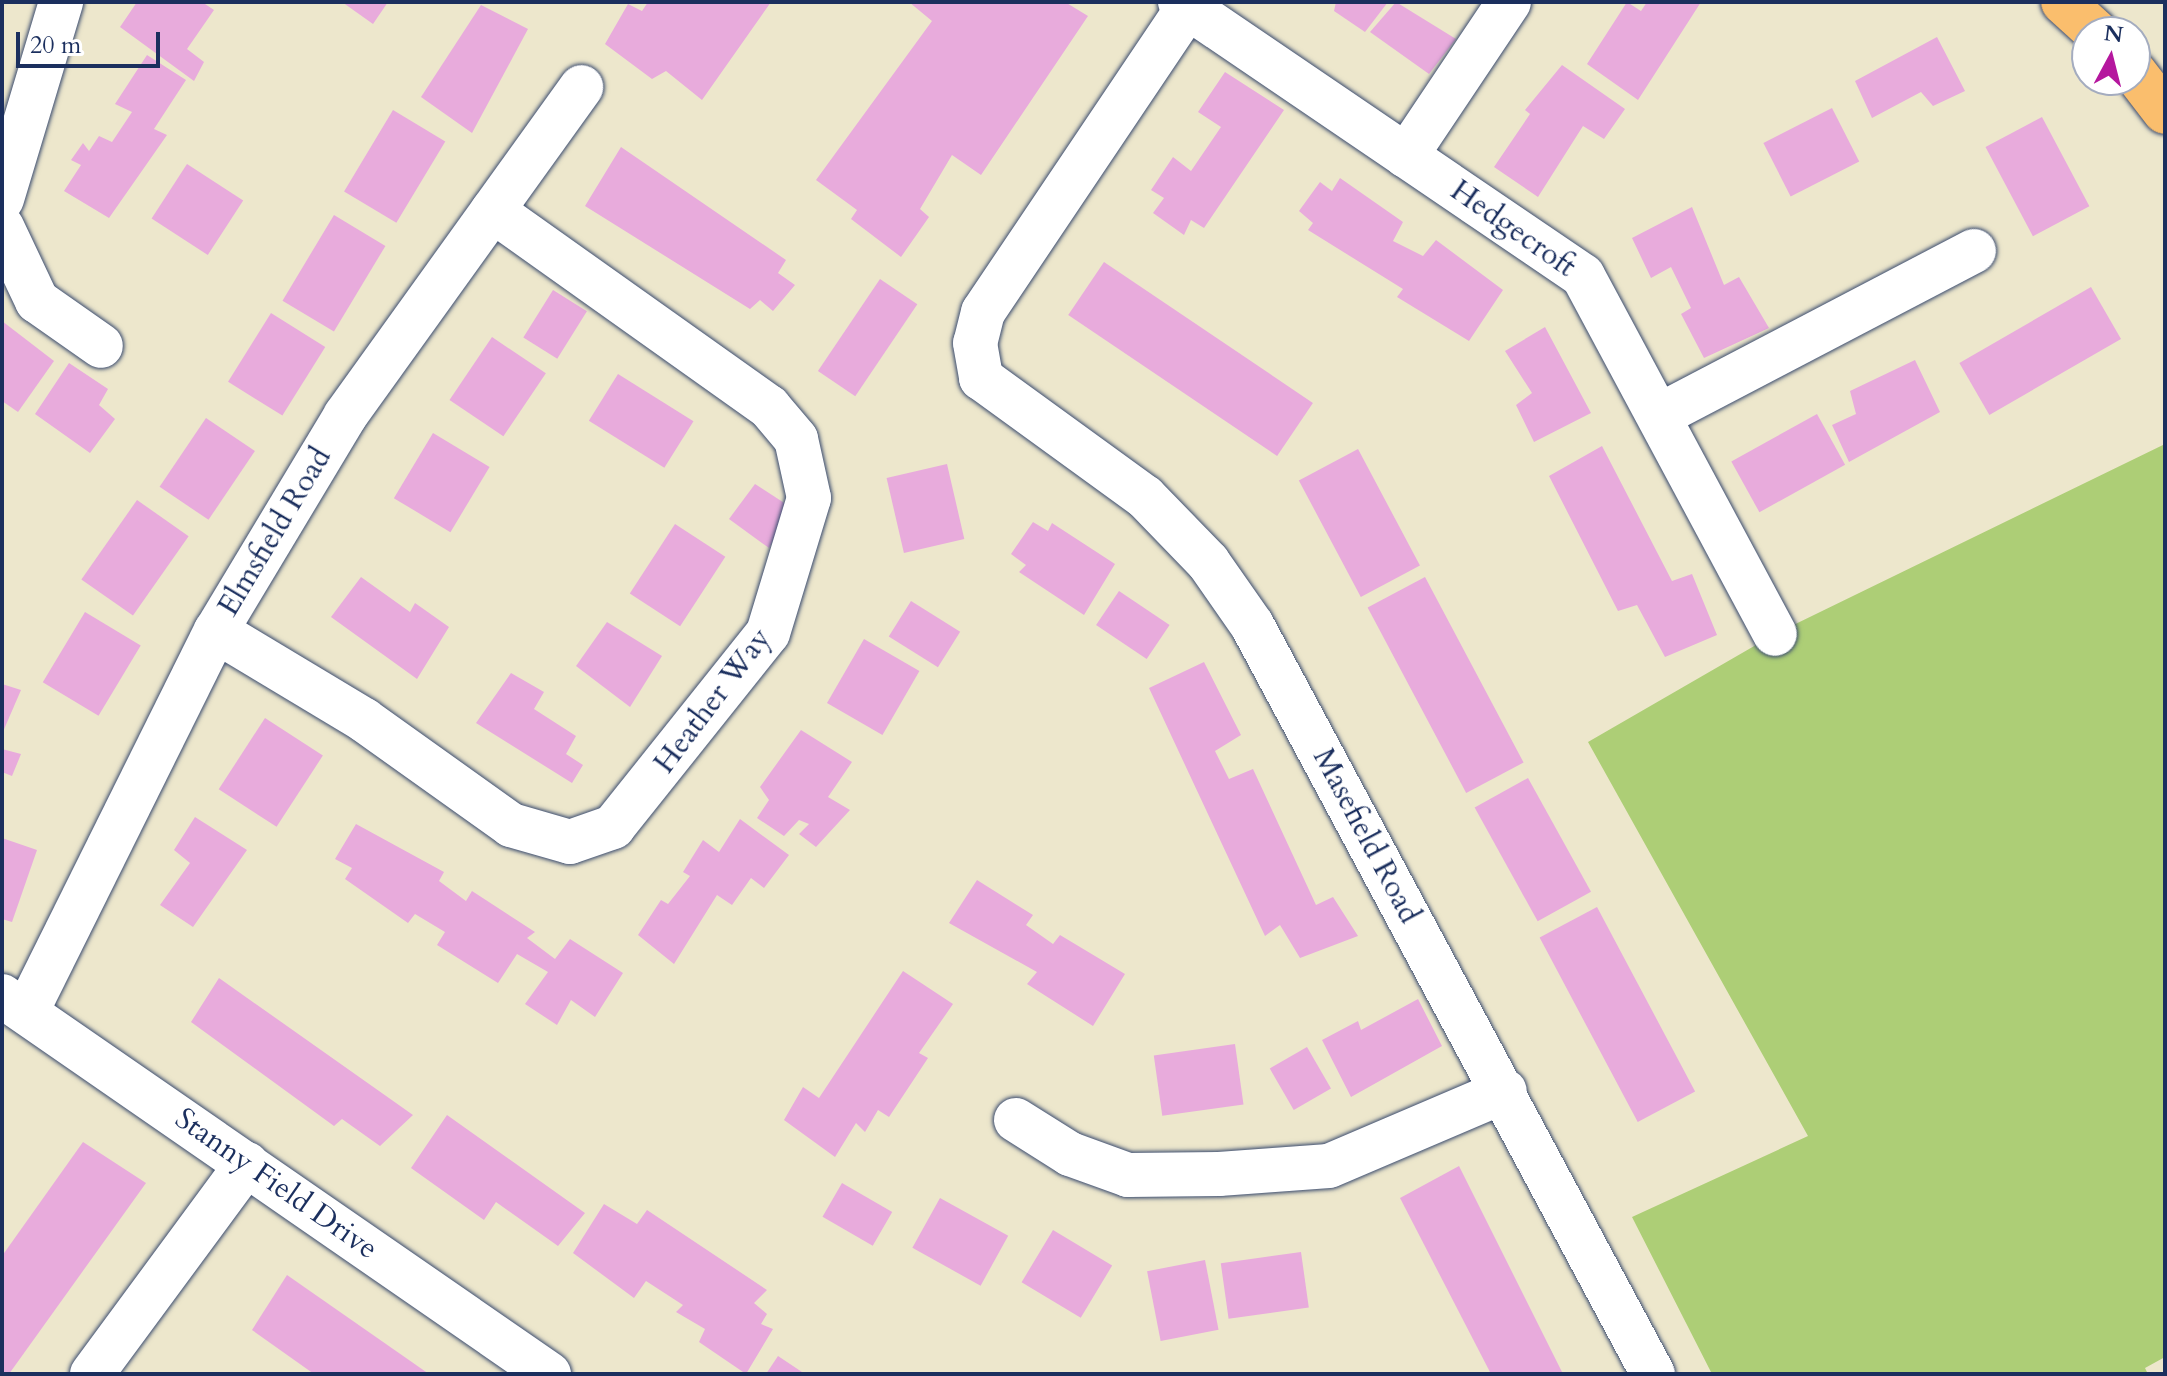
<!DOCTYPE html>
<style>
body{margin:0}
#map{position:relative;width:2167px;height:1376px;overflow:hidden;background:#ede7cc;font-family:Cardo,serif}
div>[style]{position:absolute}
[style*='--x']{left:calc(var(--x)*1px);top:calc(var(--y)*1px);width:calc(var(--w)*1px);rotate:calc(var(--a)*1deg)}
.green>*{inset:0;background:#adce76}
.building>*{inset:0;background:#e8abdc;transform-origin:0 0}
.roads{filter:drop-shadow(0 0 2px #3a4b6e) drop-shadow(0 0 2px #3a4b6e)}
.minor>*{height:44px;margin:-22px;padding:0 22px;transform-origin:22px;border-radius:22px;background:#fff}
.major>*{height:44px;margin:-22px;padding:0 22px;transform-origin:22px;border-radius:22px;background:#fabe6d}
span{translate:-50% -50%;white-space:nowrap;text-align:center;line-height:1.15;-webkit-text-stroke:6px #fff;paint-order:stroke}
.street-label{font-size:30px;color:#1b2f5e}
.frame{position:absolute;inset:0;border:4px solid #1b2f5e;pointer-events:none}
.north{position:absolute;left:2071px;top:16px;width:80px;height:80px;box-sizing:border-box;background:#fff;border:2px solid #a4acbf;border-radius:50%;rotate:7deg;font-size:22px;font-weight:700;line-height:32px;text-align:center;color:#1b2f5e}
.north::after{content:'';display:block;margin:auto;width:28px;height:36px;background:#b5179e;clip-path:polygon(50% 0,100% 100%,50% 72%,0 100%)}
.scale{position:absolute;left:16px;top:32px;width:144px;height:36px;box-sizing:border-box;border:4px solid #1b2f5e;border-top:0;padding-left:10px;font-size:24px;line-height:28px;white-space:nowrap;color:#1b2f5e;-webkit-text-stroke:6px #fff;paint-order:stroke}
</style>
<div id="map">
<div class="green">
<div style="clip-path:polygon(2165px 444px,2165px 1357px,2145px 1368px,2148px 1374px,1712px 1374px,1632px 1217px,1808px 1136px,1588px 742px,1775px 634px)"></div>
</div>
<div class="building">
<div style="clip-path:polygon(137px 2px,202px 2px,214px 10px,187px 49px,204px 62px,194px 81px,120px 27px)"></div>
<div style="clip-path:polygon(342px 2px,388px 2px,373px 24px)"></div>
<div style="clip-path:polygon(648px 2px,771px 2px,702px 100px,666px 71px,652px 79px,605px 44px,628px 4px,642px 11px)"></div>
<div style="clip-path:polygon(909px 2px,1065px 2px,1088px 16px,981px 175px,952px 155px,920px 209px,929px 217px,901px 257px,851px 219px,857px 210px,816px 180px,932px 21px)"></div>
<div style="clip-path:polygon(1336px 2px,1388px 2px,1365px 32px,1334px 11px)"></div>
<div style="clip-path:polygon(1396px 2px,1456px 39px,1429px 74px,1370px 32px)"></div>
<div style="clip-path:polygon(1627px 2px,1641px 11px,1647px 2px,1701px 2px,1638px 100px,1587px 64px)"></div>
<div style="clip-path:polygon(481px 5px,528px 29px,472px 133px,421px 97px)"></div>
<div style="clip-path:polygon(1937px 37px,1965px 91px,1933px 106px,1921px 92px,1872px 118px,1855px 81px)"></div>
<div style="clip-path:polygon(147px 55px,186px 80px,154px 129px,167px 135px,109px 218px,64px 191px,81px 165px,71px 160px,83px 143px,89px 151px,99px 136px,112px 142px,132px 112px,115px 104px)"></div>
<div style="clip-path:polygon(1562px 65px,1625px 109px,1604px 139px,1583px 126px,1538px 197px,1494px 167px,1530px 114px,1525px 110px)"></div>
<div style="clip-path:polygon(1225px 72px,1284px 110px,1204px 228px,1191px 220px,1184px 235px,1153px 213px,1164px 198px,1151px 190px,1173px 157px,1191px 171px,1221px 127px,1198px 112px)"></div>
<div style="left:1832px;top:108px;width:60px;height:77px;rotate:63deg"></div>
<div style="left:393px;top:110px;width:61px;height:95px;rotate:31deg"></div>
<div style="left:2042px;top:117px;width:101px;height:64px;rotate:62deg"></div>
<div style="clip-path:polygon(621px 147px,786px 260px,778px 273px,795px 285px,773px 311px,760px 300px,750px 309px,585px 206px)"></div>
<div style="left:187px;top:164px;width:67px;height:65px;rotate:33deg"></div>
<div style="clip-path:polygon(1340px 178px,1403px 222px,1393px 241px,1423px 256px,1436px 240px,1503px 290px,1469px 341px,1397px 297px,1403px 289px,1308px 230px,1313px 223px,1299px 211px,1320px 182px,1332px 191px)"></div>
<div style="clip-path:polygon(1692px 207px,1724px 285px,1739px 277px,1769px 328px,1704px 358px,1681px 314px,1691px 308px,1671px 267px,1651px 278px,1632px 238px)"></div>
<div style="left:334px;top:215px;width:60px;height:100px;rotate:31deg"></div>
<div style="left:1104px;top:262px;width:252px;height:64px;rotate:34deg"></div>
<div style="left:880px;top:279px;width:45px;height:111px;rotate:34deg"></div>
<div style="left:2091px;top:287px;width:60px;height:152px;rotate:60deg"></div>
<div style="left:553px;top:290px;width:40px;height:56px;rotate:32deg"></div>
<div style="left:271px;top:313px;width:64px;height:81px;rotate:32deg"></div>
<div style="clip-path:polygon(2px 321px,54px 361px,18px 412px,2px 401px)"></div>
<div style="clip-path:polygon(1545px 327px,1591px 413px,1534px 442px,1516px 405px,1532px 393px,1505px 351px)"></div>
<div style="left:492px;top:337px;width:65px;height:76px;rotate:34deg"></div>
<div style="clip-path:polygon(1915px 360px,1940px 412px,1849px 462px,1832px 425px,1856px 414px,1850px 391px)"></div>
<div style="clip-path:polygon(69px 363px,108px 389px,99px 405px,115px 419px,90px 453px,35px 414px)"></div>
<div style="left:618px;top:374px;width:89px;height:55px;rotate:32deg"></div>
<div style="left:1817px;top:414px;width:58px;height:98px;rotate:61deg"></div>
<div style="left:206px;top:418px;width:59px;height:83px;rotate:34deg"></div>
<div style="left:433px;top:433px;width:66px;height:76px;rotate:31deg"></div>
<div style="clip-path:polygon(1602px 446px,1672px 581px,1692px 574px,1717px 635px,1665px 657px,1637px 605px,1618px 611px,1549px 476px)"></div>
<div style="left:1358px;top:449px;width:132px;height:67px;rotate:62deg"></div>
<div style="left:947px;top:464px;width:77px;height:62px;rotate:77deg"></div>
<div style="clip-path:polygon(755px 484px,792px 508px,769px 548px,729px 519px)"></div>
<div style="left:137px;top:500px;width:63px;height:97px;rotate:35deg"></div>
<div style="clip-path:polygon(1033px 522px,1048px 531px,1052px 523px,1115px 564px,1084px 615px,1019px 572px,1026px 565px,1011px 554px)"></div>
<div style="left:675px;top:524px;width:60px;height:83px;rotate:33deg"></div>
<div style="clip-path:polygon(361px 577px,410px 612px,415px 603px,449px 627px,417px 679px,331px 617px)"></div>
<div style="left:1425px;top:577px;width:210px;height:65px;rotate:62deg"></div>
<div style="left:1119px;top:591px;width:61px;height:41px;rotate:34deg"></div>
<div style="left:911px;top:601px;width:58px;height:42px;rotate:32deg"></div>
<div style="left:85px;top:612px;width:65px;height:82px;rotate:31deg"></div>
<div style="clip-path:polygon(607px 622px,662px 656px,630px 707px,576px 666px)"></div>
<div style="left:864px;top:639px;width:64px;height:74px;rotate:30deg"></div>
<div style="clip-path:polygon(1204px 662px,1241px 735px,1215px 751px,1229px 779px,1253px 769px,1316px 905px,1333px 897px,1358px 936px,1300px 958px,1280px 925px,1265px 936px,1149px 688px)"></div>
<div style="clip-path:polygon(511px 673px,544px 692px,534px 709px,576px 736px,566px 754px,583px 765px,572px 783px,476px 723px)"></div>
<div style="clip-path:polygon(2px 684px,21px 690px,2px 734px)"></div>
<div style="left:265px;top:718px;width:69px;height:85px;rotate:33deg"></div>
<div style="clip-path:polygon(801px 730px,852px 762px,828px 797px,850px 810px,816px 847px,799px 834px,809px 824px,799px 820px,784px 836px,757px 818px,769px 800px,760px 787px)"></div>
<div style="clip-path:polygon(2px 749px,21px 754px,12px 776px,2px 772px)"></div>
<div style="left:1528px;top:778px;width:130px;height:61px;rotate:61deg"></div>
<div style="clip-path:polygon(195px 817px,247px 850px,193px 927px,160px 905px,190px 863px,174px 850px)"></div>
<div style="clip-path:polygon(740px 819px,789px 855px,764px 888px,751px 878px,732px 905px,717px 895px,674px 964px,638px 935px,661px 900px,668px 904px,690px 876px,683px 872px,703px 840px,719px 852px)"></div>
<div style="clip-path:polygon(356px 824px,444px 872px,439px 881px,466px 901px,472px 891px,535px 932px,527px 938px,555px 959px,570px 939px,623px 973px,595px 1017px,571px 1000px,557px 1025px,525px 1004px,548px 972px,517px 954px,498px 983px,437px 945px,445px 932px,415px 914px,408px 923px,345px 879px,352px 868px,335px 859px)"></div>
<div style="clip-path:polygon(2px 838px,37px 850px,12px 922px,2px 919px)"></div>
<div style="clip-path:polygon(977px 880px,1033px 915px,1026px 925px,1053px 944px,1060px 935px,1125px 974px,1093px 1026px,1027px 984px,1037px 972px,949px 923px)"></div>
<div style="left:1597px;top:907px;width:209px;height:65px;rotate:62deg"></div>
<div style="clip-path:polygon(903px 971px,953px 1004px,919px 1053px,928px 1058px,889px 1117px,878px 1110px,865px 1132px,856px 1123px,835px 1157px,784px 1120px,803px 1087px,819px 1098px)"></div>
<div style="clip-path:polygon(219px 978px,413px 1115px,380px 1146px,342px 1119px,334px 1126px,191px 1022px)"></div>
<div style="clip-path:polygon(1418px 999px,1442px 1046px,1351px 1097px,1322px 1040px,1358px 1021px,1361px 1030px)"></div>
<div style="left:1235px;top:1044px;width:61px;height:82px;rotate:82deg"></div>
<div style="left:1307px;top:1047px;width:48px;height:43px;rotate:60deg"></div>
<div style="clip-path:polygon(447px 1115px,585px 1213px,558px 1246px,496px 1202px,484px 1220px,411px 1168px)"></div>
<div style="clip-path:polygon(83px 1142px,146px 1183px,9px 1374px,2px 1374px,2px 1256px)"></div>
<div style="clip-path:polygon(1459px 1166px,1563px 1374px,1491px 1374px,1400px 1198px)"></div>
<div style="left:842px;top:1183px;width:58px;height:39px;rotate:30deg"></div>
<div style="left:940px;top:1198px;width:78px;height:57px;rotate:29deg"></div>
<div style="clip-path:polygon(604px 1204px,637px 1224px,647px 1210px,767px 1290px,754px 1303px,767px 1314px,761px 1324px,773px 1329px,746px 1374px,699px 1342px,705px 1329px,676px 1312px,683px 1305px,646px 1281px,634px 1298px,573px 1253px)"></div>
<div style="left:1053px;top:1230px;width:69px;height:61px;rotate:31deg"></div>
<div style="left:1301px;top:1252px;width:56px;height:81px;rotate:82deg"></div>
<div style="left:1205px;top:1260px;width:71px;height:59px;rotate:79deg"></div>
<div style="clip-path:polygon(287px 1275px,429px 1374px,314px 1374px,252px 1330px)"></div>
<div style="clip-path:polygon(778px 1356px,805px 1374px,766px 1374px)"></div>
</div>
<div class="roads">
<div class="minor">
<div style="--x:1180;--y:2;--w:487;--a:34.2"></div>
<div style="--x:1583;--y:276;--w:406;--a:61.8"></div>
<div style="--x:1188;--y:7;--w:367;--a:123.9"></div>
<div style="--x:983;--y:312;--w:32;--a:104"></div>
<div style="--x:975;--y:343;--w:36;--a:80"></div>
<div style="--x:981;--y:378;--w:203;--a:36"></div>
<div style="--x:1145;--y:497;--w:91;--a:45.9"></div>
<div style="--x:1208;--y:562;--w:77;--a:55.1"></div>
<div style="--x:1252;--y:625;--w:850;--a:61.84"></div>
<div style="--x:1406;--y:156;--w:185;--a:-56.2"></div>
<div style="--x:2;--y:199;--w:206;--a:-73.3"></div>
<div style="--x:2;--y:227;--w:82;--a:64.7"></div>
<div style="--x:37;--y:301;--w:78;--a:35.1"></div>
<div style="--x:1662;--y:414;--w:352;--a:-27.6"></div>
<div style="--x:216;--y:631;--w:173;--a:31"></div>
<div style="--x:364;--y:720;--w:181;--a:35.5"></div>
<div style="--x:511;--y:825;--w:61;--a:16.1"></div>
<div style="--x:570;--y:842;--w:46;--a:-19.2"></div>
<div style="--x:613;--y:827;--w:248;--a:-51.4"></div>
<div style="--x:768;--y:633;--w:141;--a:-73.1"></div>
<div style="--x:809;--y:498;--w:60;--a:-102.4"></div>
<div style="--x:796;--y:439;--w:42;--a:-130.2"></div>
<div style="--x:769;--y:407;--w:339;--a:-144.6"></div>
<div style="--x:2;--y:996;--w:665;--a:34.65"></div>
<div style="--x:27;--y:1011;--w:424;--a:-63.6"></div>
<div style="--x:216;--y:631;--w:251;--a:-59"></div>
<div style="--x:345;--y:416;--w:405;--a:-54.3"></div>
<div style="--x:1016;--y:1120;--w:64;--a:32.2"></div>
<div style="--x:1070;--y:1154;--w:62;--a:19.9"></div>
<div style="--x:1128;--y:1175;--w:91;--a:-0.6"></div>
<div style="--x:1219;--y:1174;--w:110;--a:-4.2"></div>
<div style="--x:1329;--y:1166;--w:191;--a:-23.1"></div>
<div style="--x:92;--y:1374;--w:261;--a:-53.6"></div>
</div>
<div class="major">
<div style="--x:2063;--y:2;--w:45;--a:42.3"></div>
<div style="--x:2135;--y:73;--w:49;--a:52.4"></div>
</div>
</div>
<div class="street-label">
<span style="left:1513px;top:229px;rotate:35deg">Hedgecroft</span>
<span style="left:275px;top:532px;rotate:-59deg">Elmsfield Road</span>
<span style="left:713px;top:701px;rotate:-53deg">Heather Way</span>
<span style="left:1366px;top:836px;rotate:62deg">Masefield Road</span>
<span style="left:276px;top:1184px;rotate:35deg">Stanny Field Drive</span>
</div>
<div class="frame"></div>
<div class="north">N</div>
<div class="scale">20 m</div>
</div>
